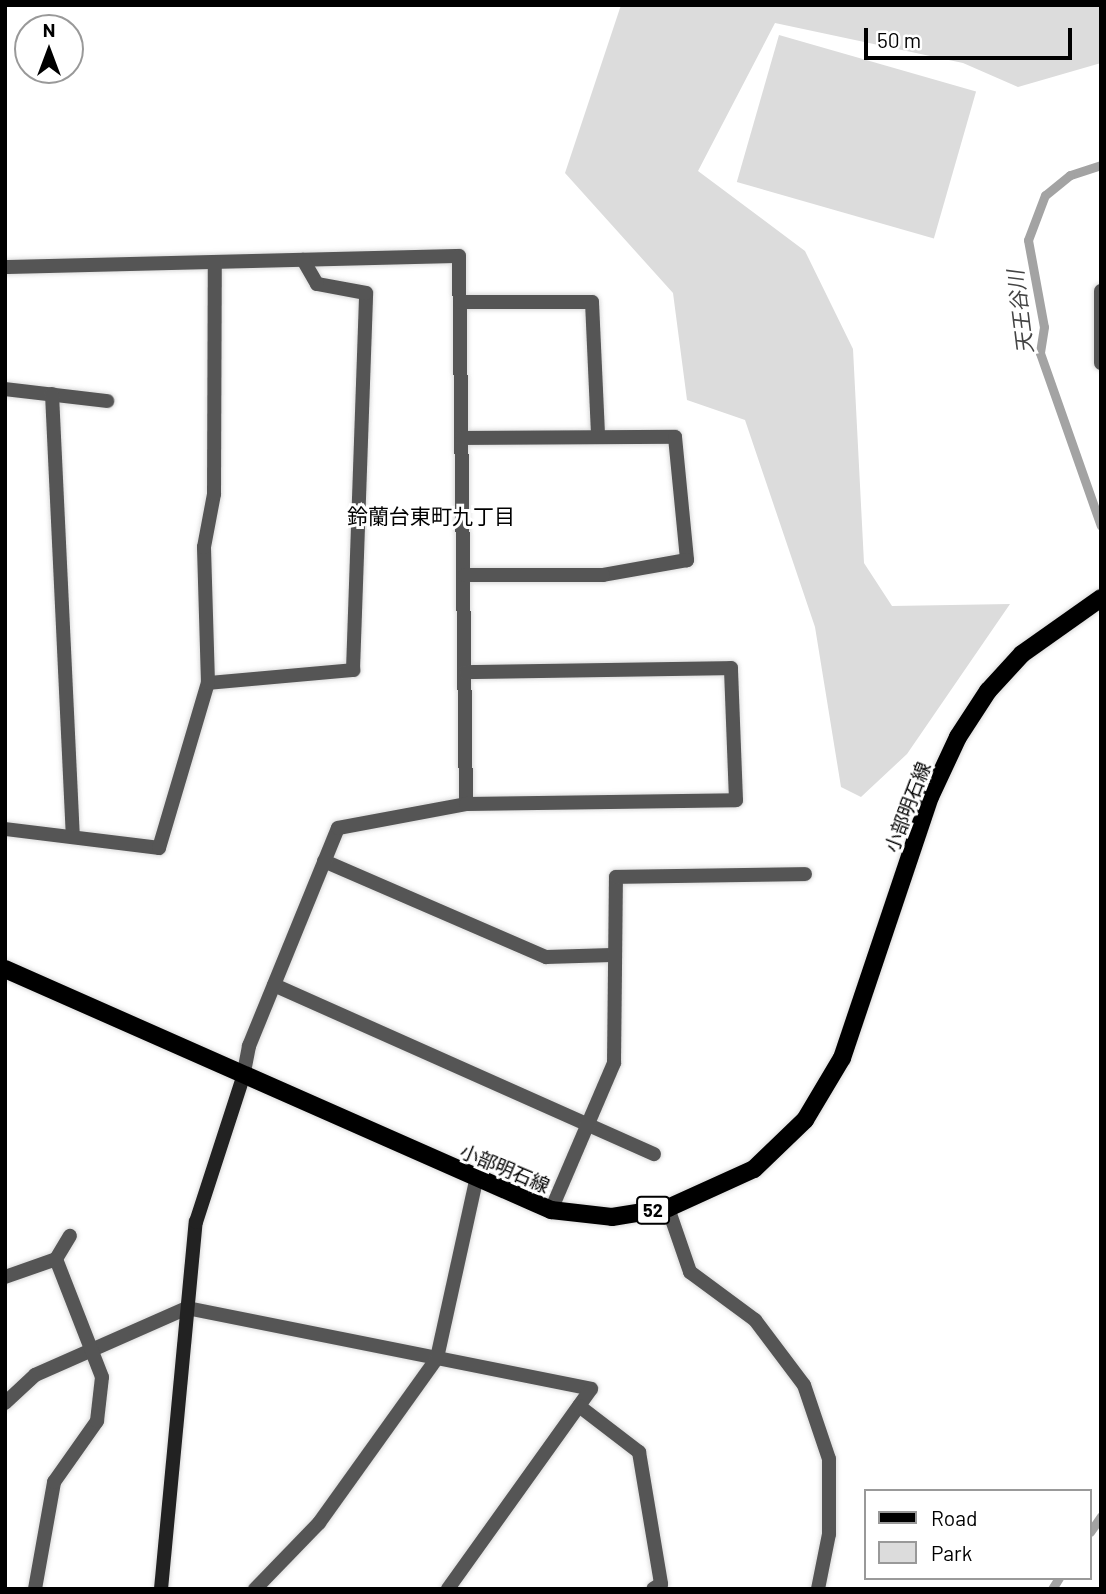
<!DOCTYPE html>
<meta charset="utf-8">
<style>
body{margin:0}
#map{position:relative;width:1106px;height:1594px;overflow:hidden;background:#fff;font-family:Barlow,"Noto Sans JP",sans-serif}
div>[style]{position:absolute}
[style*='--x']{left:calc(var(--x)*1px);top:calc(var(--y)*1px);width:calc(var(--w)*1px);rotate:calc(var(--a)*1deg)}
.green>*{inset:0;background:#dcdcdc;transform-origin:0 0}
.stream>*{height:9px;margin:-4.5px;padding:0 4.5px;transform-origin:4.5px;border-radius:4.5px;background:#a3a3a3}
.roads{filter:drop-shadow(0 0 2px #dbdbdb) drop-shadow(0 0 2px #dbdbdb)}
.street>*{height:14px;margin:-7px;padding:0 7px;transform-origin:7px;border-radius:7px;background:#555}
.secondary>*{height:14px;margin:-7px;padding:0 7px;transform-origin:7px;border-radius:7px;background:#222}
.primary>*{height:18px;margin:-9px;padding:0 9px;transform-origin:9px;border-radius:9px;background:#000}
span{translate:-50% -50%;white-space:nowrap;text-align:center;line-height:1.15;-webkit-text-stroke:6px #fff;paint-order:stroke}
.shield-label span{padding:2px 5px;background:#fff;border:2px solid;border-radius:5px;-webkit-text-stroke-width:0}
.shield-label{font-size:18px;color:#000;font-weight:700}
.street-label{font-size:19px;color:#000}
.water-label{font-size:21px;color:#444;font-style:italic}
.neighbourhood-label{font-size:21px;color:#000}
.frame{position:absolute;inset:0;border:7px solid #000;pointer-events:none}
.legend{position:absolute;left:864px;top:1489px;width:228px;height:91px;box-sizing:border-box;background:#fff;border:2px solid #999;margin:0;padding:9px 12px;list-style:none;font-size:21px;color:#000}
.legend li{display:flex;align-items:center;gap:14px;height:35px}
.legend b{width:35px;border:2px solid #999}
.north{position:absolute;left:14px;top:14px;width:70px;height:70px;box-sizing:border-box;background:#fff;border:2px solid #999;border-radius:50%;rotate:0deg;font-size:19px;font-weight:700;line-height:28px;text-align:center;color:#000}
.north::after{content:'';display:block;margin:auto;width:24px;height:32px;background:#000;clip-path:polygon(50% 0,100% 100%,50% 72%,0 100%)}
.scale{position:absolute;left:864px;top:28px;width:208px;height:32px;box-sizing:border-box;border:4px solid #000;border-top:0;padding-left:9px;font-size:21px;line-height:24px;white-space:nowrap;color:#000;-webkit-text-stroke:5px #fff;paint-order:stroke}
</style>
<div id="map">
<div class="green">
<div style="clip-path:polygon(621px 5px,1101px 5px,1101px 63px,1018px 87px,963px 63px,775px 23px,698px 171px,805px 251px,853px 349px,864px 563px,892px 606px,1010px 604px,907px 754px,861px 797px,841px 787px,815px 627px,745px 420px,687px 400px,673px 293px,565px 173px)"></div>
<div style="left:779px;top:35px;width:205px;height:153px;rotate:16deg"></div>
</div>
<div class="stream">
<div style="--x:1101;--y:165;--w:33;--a:162"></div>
<div style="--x:1070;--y:175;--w:32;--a:141"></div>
<div style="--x:1045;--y:195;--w:48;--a:110.7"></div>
<div style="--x:1028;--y:240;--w:88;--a:79.6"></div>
<div style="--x:1044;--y:327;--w:26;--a:99"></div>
<div style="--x:1040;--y:353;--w:183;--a:70.6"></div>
<div style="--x:1090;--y:1532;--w:19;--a:-55"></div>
<div style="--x:1052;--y:1589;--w:13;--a:-58"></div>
</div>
<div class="roads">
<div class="street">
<div style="--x:5;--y:267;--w:454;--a:-1.4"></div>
<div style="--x:459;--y:256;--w:548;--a:89.27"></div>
<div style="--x:1101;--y:291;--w:72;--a:90"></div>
<div style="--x:460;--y:302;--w:132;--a:0"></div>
<div style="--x:592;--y:302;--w:131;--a:87.4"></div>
<div style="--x:5;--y:389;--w:103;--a:6.7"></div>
<div style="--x:52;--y:394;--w:443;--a:87.3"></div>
<div style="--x:462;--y:438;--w:213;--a:-0.3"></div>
<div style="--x:675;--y:437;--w:124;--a:84.4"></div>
<div style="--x:687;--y:560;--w:85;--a:169.9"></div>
<div style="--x:603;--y:575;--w:138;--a:180"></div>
<div style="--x:208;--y:683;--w:146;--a:-5.1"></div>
<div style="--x:353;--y:670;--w:377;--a:-88"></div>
<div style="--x:366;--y:293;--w:50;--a:-169.6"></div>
<div style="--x:317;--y:284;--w:28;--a:-120"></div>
<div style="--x:5;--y:829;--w:155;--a:7"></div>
<div style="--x:159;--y:848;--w:172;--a:-73.5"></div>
<div style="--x:208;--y:683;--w:136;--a:-91.7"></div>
<div style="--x:204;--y:547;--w:54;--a:-79.3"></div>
<div style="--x:214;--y:494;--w:232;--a:-89.8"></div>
<div style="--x:324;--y:861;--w:242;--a:23.4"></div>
<div style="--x:546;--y:957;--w:66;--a:-1.7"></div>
<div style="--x:274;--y:985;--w:416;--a:24"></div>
<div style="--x:243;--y:1077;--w:32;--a:-79"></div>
<div style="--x:249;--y:1046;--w:235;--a:-67.8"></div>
<div style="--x:338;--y:828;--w:130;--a:-10.6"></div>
<div style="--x:466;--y:804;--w:270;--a:-0.8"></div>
<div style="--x:736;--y:800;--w:132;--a:-92.2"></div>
<div style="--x:731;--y:668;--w:265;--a:179.1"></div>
<div style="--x:668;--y:1208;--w:68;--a:71"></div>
<div style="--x:690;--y:1272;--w:81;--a:36.4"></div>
<div style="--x:755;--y:1320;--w:81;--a:53"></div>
<div style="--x:804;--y:1385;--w:78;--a:71.3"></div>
<div style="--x:829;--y:1459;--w:75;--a:90"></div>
<div style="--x:829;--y:1534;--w:56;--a:101.3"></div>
<div style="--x:551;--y:1210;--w:160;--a:-66.8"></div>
<div style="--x:614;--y:1063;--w:186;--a:-89.4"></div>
<div style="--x:616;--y:877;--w:189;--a:-0.9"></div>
<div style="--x:5;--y:1277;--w:54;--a:-19.4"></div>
<div style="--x:56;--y:1259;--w:27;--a:-59"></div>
<div style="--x:5;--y:1403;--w:41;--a:-43"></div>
<div style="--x:35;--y:1375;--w:166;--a:-23.8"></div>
<div style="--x:187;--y:1308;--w:412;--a:11.3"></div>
<div style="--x:591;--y:1389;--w:246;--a:125.6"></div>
<div style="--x:579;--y:1406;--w:76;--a:37.5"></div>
<div style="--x:639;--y:1452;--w:134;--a:80.5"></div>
<div style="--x:661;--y:1584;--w:9;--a:148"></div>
<div style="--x:35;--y:1589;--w:109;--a:-79.9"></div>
<div style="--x:54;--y:1482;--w:75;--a:-54.8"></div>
<div style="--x:97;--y:1421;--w:44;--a:-83.5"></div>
<div style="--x:102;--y:1377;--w:127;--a:-111.3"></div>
<div style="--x:255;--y:1589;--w:92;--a:-45.9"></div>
<div style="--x:319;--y:1523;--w:203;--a:-54.4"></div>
<div style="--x:437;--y:1358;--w:182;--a:-77.6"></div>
</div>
<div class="secondary">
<div style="--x:161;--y:1589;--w:369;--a:-84.6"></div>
<div style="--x:196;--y:1222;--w:152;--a:-72"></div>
</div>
<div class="primary">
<div style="--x:5;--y:969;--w:597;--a:23.82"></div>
<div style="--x:551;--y:1210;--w:61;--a:6.5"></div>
<div style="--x:612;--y:1217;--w:57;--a:-9.1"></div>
<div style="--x:668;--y:1208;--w:94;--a:-24.4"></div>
<div style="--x:754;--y:1169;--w:71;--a:-43.9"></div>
<div style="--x:805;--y:1120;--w:72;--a:-59.2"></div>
<div style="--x:842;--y:1058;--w:275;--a:-71.4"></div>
<div style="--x:930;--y:797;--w:66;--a:-65"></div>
<div style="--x:958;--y:737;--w:55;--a:-56.9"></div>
<div style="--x:988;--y:691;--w:50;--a:-47.4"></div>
<div style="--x:1022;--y:654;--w:97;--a:-35.3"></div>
</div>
</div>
<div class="shield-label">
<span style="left:653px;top:1210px">52</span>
</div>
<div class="street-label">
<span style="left:907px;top:807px;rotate:-69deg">小部明石線</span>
<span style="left:505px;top:1168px;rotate:23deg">小部明石線</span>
</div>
<div class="water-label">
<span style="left:1020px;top:312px;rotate:-97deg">天王谷川</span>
</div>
<div class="neighbourhood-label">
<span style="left:431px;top:516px">鈴蘭台東町九丁目</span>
</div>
<div class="frame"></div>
<ul class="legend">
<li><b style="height:9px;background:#000"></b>Road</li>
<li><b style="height:19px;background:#dcdcdc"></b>Park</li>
</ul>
<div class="north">N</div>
<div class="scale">50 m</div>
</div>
